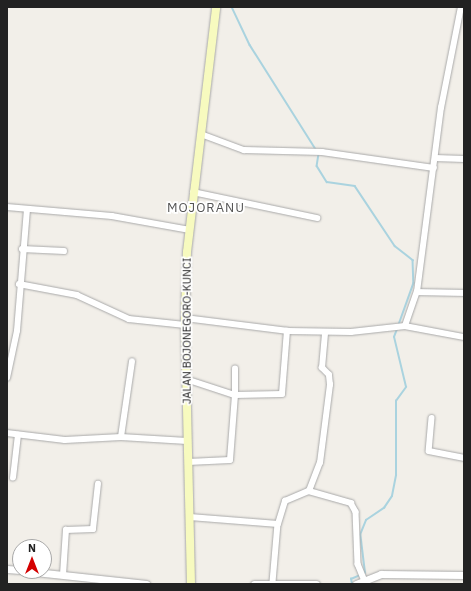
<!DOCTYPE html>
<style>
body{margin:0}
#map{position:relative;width:471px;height:591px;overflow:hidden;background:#f2efe9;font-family:"IBM Plex Sans",sans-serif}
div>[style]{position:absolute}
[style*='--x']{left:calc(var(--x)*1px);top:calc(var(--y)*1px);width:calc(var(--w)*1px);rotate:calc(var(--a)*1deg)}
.stream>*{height:1.5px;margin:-0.75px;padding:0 0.75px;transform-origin:0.75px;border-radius:0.75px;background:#aad3df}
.roads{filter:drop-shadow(0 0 1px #a9a9a9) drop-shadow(0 0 1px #a9a9a9)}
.minor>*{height:5.5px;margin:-2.75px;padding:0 2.75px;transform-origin:2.75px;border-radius:2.75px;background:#fff}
.tertiary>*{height:7px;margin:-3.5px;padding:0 3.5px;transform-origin:3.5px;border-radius:3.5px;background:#fff}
.secondary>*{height:8px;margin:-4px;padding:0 4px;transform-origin:4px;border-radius:4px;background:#f7fabf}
span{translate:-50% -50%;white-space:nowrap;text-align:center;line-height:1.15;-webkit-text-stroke:3.5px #fff;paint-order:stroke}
.street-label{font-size:11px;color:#222}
.quarter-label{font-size:13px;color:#555;letter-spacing:1px}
.frame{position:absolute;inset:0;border:8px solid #222;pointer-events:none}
.north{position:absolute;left:12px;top:539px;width:40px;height:40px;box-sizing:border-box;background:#fff;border:1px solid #a7a7a7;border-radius:50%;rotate:0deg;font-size:11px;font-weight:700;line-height:16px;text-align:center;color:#222}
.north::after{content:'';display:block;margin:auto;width:14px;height:18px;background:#d40000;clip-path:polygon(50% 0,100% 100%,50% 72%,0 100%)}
</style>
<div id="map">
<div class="stream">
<div style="--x:232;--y:7;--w:42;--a:64.7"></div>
<div style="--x:250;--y:45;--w:125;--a:57.7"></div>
<div style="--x:319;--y:154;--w:12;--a:99"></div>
<div style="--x:317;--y:166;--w:19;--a:58"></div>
<div style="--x:327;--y:182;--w:28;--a:8"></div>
<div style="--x:355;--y:186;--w:72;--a:56.3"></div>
<div style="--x:395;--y:246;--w:23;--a:38"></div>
<div style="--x:413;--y:260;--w:23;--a:88"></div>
<div style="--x:414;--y:283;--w:45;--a:109.7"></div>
<div style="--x:352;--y:584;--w:5;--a:-101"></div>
<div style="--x:351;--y:579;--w:15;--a:-23"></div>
<div style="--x:365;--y:573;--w:38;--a:-97"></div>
<div style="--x:360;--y:535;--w:16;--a:-68"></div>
<div style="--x:366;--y:520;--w:22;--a:-34"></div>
<div style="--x:384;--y:508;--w:14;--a:-56"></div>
<div style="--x:392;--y:496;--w:21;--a:-79"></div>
<div style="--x:396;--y:475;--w:74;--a:-90"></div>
<div style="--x:396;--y:401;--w:17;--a:-54"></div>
<div style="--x:406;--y:387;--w:51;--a:-103.5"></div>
<div style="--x:394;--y:337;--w:9;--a:-69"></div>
</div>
<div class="roads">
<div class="minor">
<div style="--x:201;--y:134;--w:46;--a:20.4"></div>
<div style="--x:244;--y:150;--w:78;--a:1.5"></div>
<div style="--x:322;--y:152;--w:113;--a:8.1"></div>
<div style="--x:435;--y:158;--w:29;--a:2"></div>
<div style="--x:193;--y:192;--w:127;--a:11.8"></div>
<div style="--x:7;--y:207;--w:105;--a:4.9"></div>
<div style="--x:112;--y:216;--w:79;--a:10.2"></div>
<div style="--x:22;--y:249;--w:42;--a:2.7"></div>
<div style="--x:19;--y:284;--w:59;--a:10.7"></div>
<div style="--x:77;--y:295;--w:57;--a:24.8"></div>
<div style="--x:129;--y:319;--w:56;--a:6.1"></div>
<div style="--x:417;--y:292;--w:47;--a:1.2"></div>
<div style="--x:185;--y:318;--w:104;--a:7.2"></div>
<div style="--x:288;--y:331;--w:63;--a:0.9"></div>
<div style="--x:351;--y:332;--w:54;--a:-6.3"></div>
<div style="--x:405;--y:326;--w:60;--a:10.6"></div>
<div style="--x:405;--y:326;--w:36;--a:-71"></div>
<div style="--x:417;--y:292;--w:186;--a:-82.6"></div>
<div style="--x:441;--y:108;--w:103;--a:-78.8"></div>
<div style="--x:7;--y:378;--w:48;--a:-78"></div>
<div style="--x:17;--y:331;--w:122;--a:-85.3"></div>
<div style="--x:186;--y:379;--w:52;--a:18.1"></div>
<div style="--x:235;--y:395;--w:26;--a:-90"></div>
<div style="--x:432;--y:418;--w:33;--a:95"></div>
<div style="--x:429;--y:451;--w:36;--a:11"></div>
<div style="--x:7;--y:433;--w:58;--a:6.9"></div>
<div style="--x:65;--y:440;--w:56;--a:-3.1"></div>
<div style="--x:121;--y:437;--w:66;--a:3.5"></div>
<div style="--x:121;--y:437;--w:76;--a:-81.7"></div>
<div style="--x:188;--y:462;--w:42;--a:-2.7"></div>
<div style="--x:230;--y:460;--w:65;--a:-85.6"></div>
<div style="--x:235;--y:395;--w:47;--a:-1.2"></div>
<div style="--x:282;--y:394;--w:63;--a:-85.5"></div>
<div style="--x:13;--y:478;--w:43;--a:-83.4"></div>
<div style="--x:309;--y:491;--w:44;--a:15.9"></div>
<div style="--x:351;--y:503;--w:10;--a:61"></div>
<div style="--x:356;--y:512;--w:52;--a:87.8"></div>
<div style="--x:358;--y:564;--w:18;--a:68"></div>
<div style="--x:190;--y:517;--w:88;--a:4.5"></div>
<div style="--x:278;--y:524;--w:58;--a:94.9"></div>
<div style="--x:278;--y:524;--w:24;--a:-73"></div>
<div style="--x:285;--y:501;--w:26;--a:-23"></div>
<div style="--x:309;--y:491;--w:30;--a:-69"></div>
<div style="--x:320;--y:463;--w:79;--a:-82.7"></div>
<div style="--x:330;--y:385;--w:10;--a:-96"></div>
<div style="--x:329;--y:375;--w:10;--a:-135"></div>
<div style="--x:322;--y:368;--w:35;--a:-85"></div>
<div style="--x:63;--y:575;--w:45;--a:-86.2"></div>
<div style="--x:66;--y:530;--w:27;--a:-2"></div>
<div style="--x:93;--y:529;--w:45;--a:-83.7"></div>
</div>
<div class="tertiary">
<div style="--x:7;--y:569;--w:13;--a:4"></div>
<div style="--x:26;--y:571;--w:121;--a:6.2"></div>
<div style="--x:254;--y:584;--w:62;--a:0"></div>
<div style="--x:356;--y:584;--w:27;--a:-22"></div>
<div style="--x:381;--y:574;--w:83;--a:0.7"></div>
</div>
<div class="secondary">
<div style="--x:191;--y:584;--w:266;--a:-91.3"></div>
<div style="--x:185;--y:318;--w:66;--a:-88.3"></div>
<div style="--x:187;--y:252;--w:247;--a:-83.2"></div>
</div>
</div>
<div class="street-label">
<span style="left:187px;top:331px;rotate:-90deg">JALAN BOJONEGORO-KUNCI</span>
</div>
<div class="quarter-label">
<span style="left:206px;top:208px">MOJORANU</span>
</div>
<div class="frame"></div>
<div class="north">N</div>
</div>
